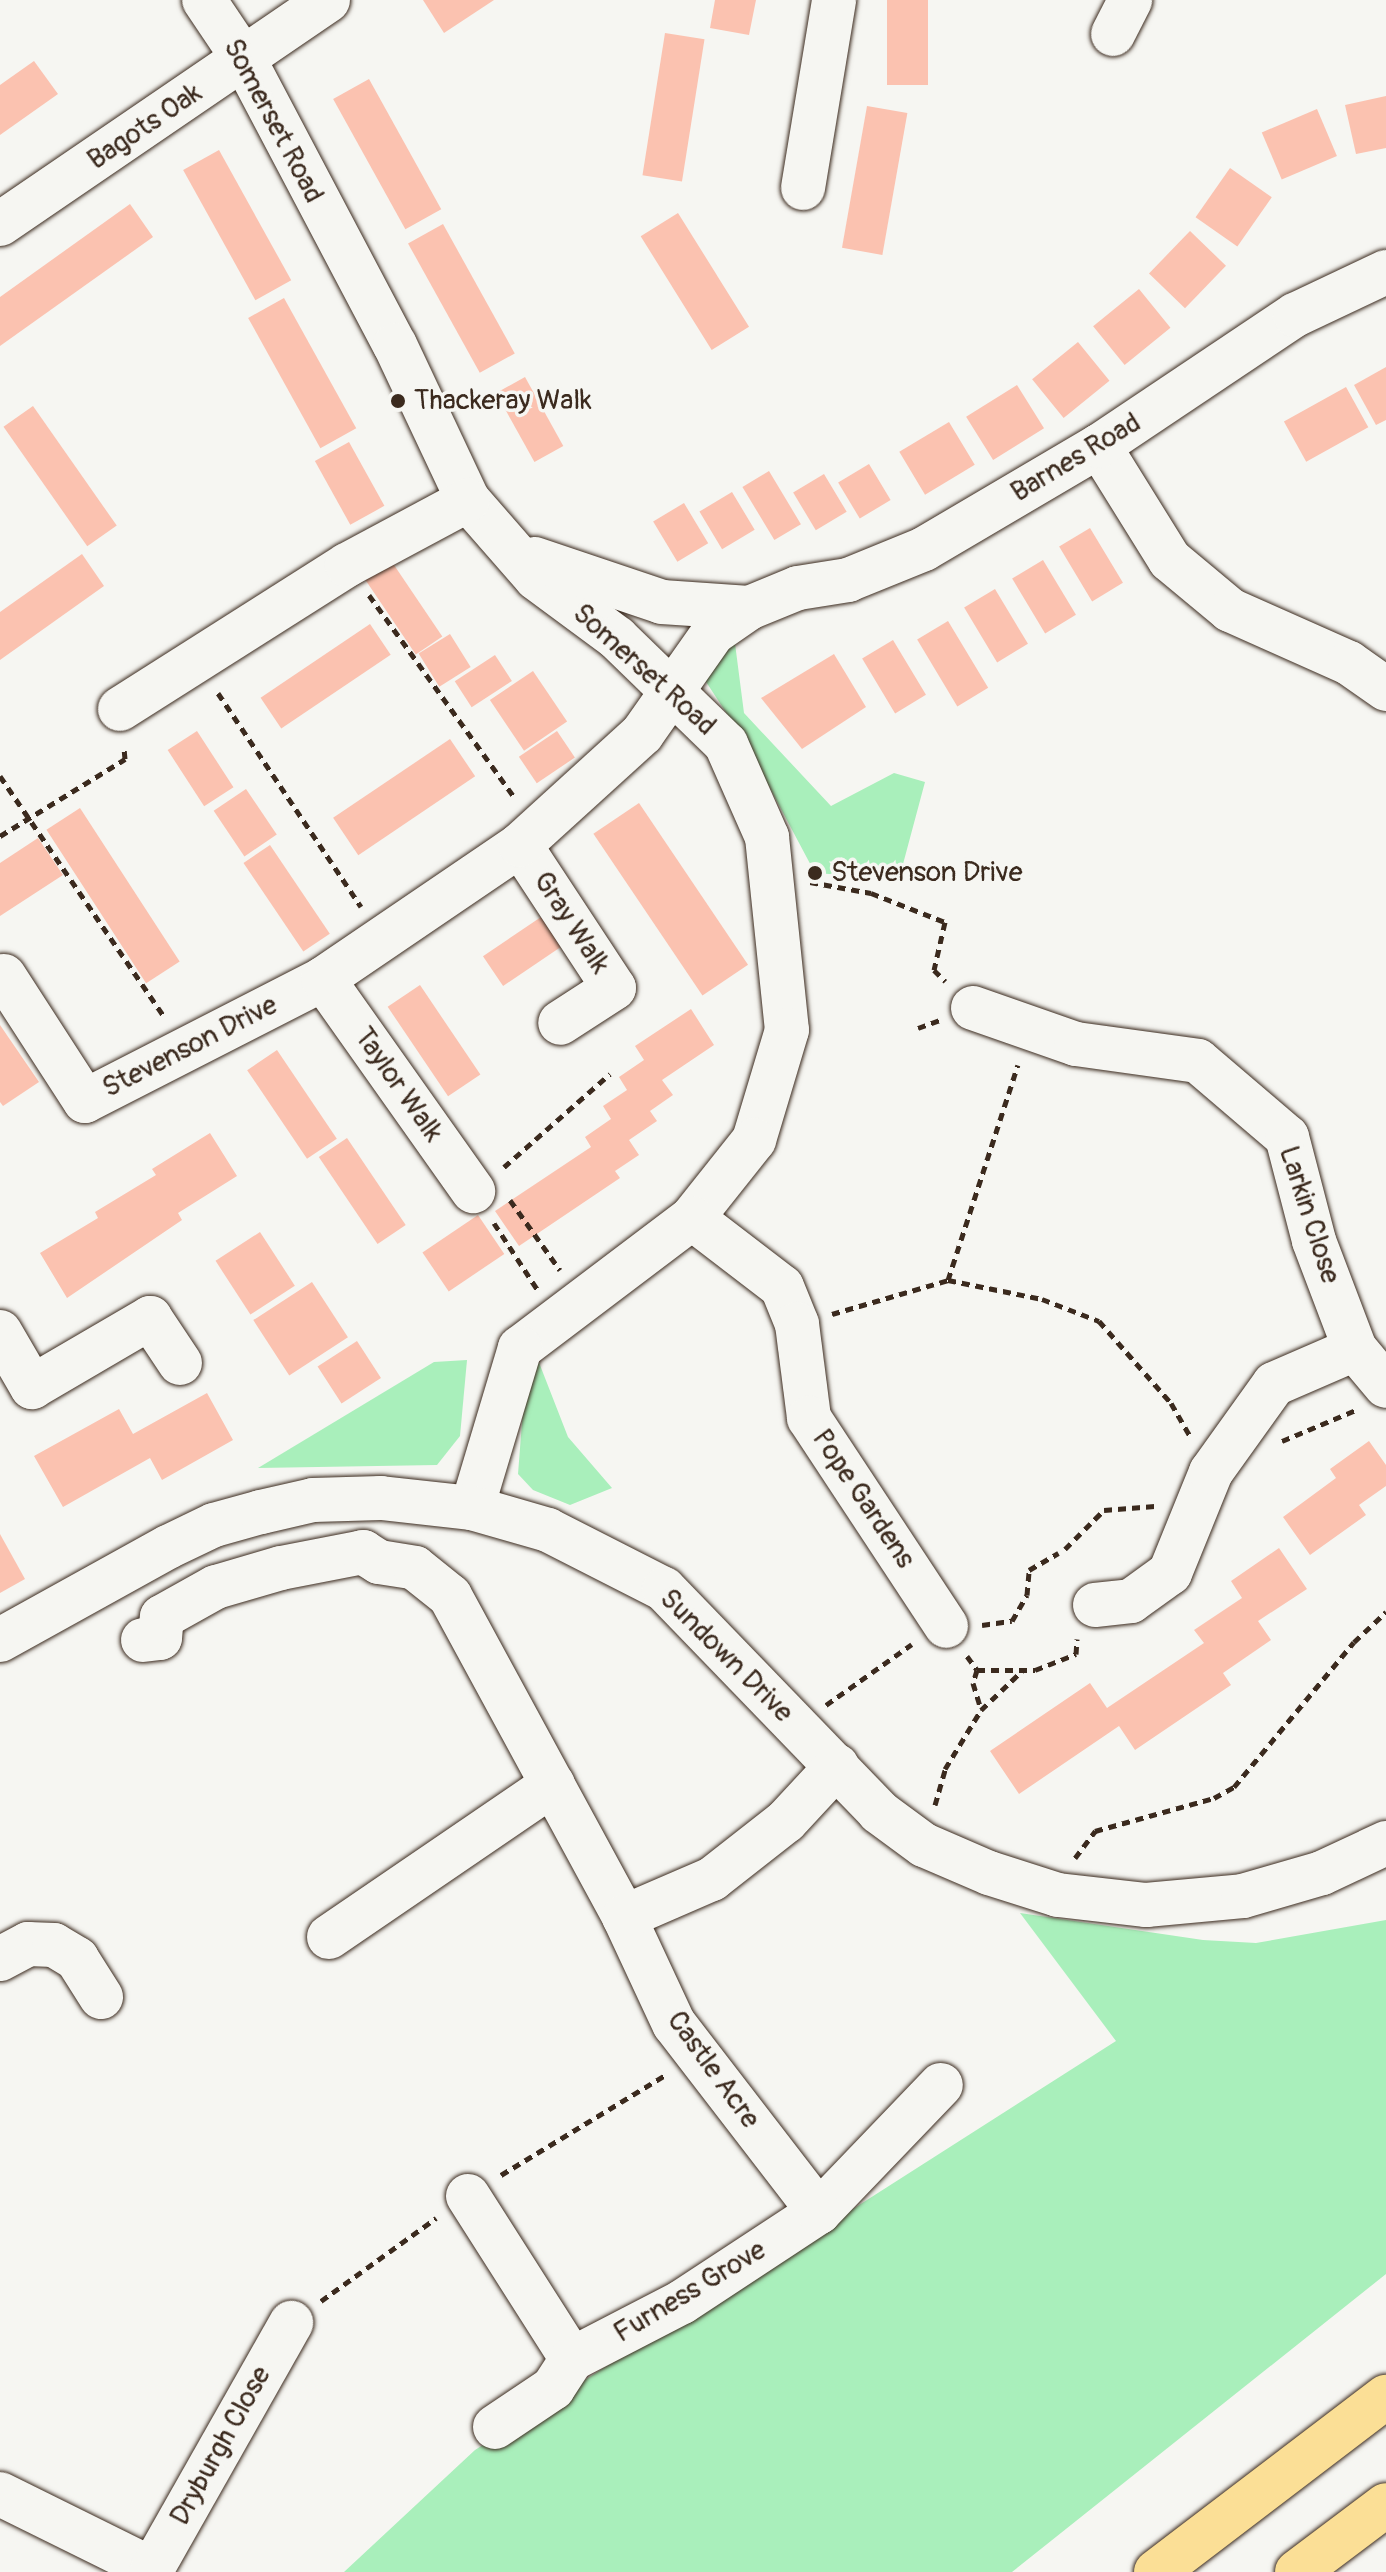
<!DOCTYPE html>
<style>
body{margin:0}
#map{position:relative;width:1386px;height:2572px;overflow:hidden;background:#f6f6f2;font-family:Pangolin,sans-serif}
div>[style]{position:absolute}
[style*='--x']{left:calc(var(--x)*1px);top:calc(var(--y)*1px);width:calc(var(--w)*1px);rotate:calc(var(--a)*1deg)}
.green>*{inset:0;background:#a9efbb}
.building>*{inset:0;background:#fbc2b0;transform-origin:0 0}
.path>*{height:5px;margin-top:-2.5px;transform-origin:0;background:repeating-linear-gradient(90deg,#3b2a1e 0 8px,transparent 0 14px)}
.roads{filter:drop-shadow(0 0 2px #3b2a1e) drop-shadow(0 0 2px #3b2a1e)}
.minor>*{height:44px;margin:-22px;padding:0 22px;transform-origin:22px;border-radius:22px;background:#f6f6f2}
.highway>*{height:44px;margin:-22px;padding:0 22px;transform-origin:22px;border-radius:22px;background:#fbdf96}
.dots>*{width:22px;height:22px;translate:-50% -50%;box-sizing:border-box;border:4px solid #f6f6f2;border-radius:50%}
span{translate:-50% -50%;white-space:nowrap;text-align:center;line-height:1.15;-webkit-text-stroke:7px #f6f6f2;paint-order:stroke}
.street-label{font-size:28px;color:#3b2a1e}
.poi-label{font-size:28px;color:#3b2a1e}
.left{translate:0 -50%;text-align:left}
</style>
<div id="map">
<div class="green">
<div style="clip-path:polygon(733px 628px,744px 713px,831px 806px,894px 773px,925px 782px,899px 879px,815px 873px,746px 743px,695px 665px)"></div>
<div style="clip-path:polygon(467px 1360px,460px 1436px,437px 1465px,258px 1468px,434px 1362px)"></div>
<div style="clip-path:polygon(538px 1360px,568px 1437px,612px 1488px,570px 1505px,533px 1490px,518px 1474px,524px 1397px)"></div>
<div style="clip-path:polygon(1020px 1913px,1203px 1940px,1256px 1943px,1386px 1920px,1386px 2274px,1012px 2572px,344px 2572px,475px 2450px,1116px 2041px)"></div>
</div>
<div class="building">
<div style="clip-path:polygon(423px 0,494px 0,444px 33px)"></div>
<div style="clip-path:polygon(715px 0,756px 0,749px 35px,710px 28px)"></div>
<div style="left:887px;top:0;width:41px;height:85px"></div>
<div style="left:665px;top:33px;width:40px;height:144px;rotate:9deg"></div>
<div style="clip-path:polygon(34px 61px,58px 94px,0 135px,0 85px)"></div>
<div style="left:369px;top:79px;width:149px;height:41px;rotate:61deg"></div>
<div style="clip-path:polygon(1386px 96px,1386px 148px,1356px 154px,1345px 105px)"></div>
<div style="left:867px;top:106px;width:41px;height:144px;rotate:10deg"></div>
<div style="left:1317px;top:109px;width:51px;height:60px;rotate:67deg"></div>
<div style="left:219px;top:150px;width:149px;height:41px;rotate:61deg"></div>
<div style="left:1230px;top:168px;width:51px;height:60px;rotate:35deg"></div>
<div style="clip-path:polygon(130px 204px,153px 237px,0 346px,0 297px)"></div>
<div style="left:678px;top:213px;width:134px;height:44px;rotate:58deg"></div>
<div style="left:443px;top:224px;width:148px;height:40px;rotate:61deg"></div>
<div style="left:1190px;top:231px;width:50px;height:59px;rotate:44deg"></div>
<div style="left:1139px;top:289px;width:50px;height:59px;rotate:51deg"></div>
<div style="left:284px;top:298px;width:149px;height:41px;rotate:61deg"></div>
<div style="left:1078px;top:342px;width:50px;height:59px;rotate:51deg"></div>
<div style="clip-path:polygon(1386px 367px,1386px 420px,1376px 425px,1354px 385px)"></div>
<div style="left:525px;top:377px;width:79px;height:33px;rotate:61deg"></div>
<div style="left:1017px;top:385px;width:51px;height:60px;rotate:58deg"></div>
<div style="left:1346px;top:387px;width:46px;height:71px;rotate:61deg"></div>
<div style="left:33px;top:406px;width:146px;height:36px;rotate:55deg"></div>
<div style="left:949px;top:422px;width:50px;height:58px;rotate:59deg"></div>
<div style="left:349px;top:442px;width:73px;height:39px;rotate:61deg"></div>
<div style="left:869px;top:464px;width:42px;height:36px;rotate:59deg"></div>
<div style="left:769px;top:471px;width:62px;height:31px;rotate:59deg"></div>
<div style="left:824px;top:474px;width:44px;height:36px;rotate:59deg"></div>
<div style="left:732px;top:492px;width:44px;height:38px;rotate:59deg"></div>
<div style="left:684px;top:503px;width:47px;height:36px;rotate:59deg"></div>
<div style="left:1090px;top:528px;width:64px;height:36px;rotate:59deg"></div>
<div style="clip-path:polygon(82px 554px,104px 586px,0 660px,0 612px)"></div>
<div style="left:1043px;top:560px;width:64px;height:36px;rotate:59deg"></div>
<div style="left:392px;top:562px;width:90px;height:32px;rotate:56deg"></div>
<div style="left:995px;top:589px;width:64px;height:36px;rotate:59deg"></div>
<div style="left:948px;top:621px;width:78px;height:36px;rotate:59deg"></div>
<div style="left:370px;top:624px;width:37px;height:132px;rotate:56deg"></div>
<div style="left:450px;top:634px;width:39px;height:37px;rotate:58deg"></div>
<div style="left:893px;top:640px;width:64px;height:36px;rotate:59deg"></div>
<div style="clip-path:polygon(834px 654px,866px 707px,802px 749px,761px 698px)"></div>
<div style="left:495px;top:655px;width:31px;height:48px;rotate:57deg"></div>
<div style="left:533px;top:671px;width:61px;height:52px;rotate:56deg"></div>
<div style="left:197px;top:731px;width:67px;height:35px;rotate:57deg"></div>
<div style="left:557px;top:731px;width:32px;height:46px;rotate:56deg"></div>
<div style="left:450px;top:739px;width:45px;height:141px;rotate:56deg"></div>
<div style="left:246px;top:789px;width:55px;height:39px;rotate:56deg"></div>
<div style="left:639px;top:803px;width:195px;height:55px;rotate:56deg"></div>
<div style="left:80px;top:808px;width:183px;height:40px;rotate:57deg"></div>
<div style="clip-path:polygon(38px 838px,63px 875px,0 916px,0 863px)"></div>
<div style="left:270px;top:845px;width:107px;height:32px;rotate:56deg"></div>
<div style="left:541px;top:917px;width:36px;height:70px;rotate:56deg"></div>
<div style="left:420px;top:985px;width:108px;height:39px;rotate:56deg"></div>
<div style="clip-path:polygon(691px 1009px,714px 1045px,662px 1080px,673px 1095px,650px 1111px,657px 1121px,629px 1140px,639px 1155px,615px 1171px,620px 1178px,519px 1246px,495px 1211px,591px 1147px,585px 1137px,611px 1119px,603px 1106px,627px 1090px,619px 1077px,644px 1060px,635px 1046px)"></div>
<div style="clip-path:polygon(0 1025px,39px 1082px,3px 1106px,0 1102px)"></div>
<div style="left:277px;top:1050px;width:107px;height:36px;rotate:56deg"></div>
<div style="clip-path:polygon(210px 1133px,237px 1176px,178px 1213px,182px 1220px,67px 1298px,40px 1253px,98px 1218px,95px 1212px,156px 1175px,152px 1169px)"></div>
<div style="left:347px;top:1138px;width:105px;height:34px;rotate:56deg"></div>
<div style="left:478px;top:1215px;width:47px;height:67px;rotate:56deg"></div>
<div style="left:260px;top:1232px;width:64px;height:53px;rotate:57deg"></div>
<div style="left:312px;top:1282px;width:66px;height:70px;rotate:57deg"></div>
<div style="left:357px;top:1341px;width:44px;height:47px;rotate:57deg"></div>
<div style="clip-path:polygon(207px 1393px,233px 1440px,162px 1480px,150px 1458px,63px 1507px,34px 1456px,119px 1409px,133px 1434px)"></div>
<div style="clip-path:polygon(1369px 1441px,1386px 1465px,1386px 1486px,1359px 1505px,1366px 1515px,1310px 1555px,1283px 1517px,1336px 1478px,1330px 1469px)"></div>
<div style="clip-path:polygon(0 1534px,25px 1579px,0 1593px)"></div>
<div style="clip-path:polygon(1279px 1548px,1307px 1589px,1258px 1621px,1271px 1640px,1223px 1673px,1231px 1685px,1135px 1750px,1119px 1726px,1019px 1794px,990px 1751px,1090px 1683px,1107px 1708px,1204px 1643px,1194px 1630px,1242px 1598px,1231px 1581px)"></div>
</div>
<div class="path">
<div style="--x:369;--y:595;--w:250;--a:54.3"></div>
<div style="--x:218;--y:693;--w:257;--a:56.2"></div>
<div style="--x:0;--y:776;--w:291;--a:55.7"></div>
<div style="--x:0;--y:836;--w:147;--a:-31.6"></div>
<div style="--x:125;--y:759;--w:12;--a:-95"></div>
<div style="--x:810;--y:882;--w:62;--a:10.2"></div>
<div style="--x:871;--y:893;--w:79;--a:21.4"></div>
<div style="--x:945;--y:922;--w:49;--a:102.9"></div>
<div style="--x:934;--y:970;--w:16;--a:45"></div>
<div style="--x:918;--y:1028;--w:23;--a:-20"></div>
<div style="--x:504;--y:1167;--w:141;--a:-41.3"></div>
<div style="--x:510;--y:1200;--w:86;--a:54.5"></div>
<div style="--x:494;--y:1223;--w:79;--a:56.9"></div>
<div style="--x:948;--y:1280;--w:96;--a:11.4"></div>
<div style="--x:1042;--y:1299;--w:61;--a:21.1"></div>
<div style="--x:1099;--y:1321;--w:109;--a:48.7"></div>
<div style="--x:1171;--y:1403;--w:38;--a:60"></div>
<div style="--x:832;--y:1314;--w:121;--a:-16.3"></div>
<div style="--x:948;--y:1280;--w:226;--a:-72"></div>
<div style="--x:1282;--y:1441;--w:82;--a:-22.8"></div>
<div style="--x:1065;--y:1549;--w:55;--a:-45"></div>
<div style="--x:1104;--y:1510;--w:51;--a:-4.5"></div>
<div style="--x:982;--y:1625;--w:30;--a:-8"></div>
<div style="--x:1012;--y:1621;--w:30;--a:-60"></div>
<div style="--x:1027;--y:1595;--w:25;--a:-85"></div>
<div style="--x:1029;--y:1570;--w:34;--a:-30"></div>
<div style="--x:967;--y:1656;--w:17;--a:54"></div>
<div style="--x:977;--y:1670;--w:58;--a:0"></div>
<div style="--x:1035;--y:1670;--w:44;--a:-21.3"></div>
<div style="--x:1076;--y:1654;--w:15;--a:-86"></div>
<div style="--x:977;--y:1670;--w:14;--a:107"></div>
<div style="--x:973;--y:1683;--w:28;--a:73"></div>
<div style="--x:826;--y:1705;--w:105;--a:-35.3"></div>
<div style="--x:935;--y:1805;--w:37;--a:-74"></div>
<div style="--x:945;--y:1769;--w:69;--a:-58.6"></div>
<div style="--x:981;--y:1710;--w:58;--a:-43.6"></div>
<div style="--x:1075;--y:1858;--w:34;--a:-53"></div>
<div style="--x:1095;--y:1831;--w:123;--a:-15.5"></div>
<div style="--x:1214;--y:1798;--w:23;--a:-29"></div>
<div style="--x:1234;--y:1787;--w:188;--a:-50.4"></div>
<div style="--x:1354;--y:1642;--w:44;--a:-43.2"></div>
<div style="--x:501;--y:2175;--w:194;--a:-31.3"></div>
<div style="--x:321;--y:2301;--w:142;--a:-35.8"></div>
</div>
<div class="roads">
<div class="minor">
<div style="--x:204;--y:0;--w:73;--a:56.1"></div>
<div style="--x:245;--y:61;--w:321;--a:62.2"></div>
<div style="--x:395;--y:345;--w:171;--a:64.8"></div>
<div style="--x:468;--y:500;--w:103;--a:48.9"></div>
<div style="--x:536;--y:578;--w:101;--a:36.5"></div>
<div style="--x:617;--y:638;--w:152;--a:44.2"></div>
<div style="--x:726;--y:744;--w:102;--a:66.2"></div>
<div style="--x:767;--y:837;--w:194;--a:84.1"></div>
<div style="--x:787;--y:1030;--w:115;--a:106.7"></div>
<div style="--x:754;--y:1140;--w:100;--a:128.5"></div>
<div style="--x:692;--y:1218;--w:216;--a:142.9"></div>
<div style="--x:520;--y:1348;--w:167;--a:106.7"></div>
<div style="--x:1113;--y:34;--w:38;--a:-63"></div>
<div style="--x:803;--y:188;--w:191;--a:-80.6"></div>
<div style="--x:0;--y:224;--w:397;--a:-34.3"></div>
<div style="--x:1099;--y:446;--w:134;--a:58.1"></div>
<div style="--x:1170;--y:560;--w:78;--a:39.8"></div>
<div style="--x:1230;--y:610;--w:130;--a:24"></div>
<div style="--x:1349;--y:663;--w:45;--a:35.1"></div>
<div style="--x:535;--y:559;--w:134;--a:18.7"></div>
<div style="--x:662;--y:602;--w:87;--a:3.9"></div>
<div style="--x:120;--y:709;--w:269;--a:-32.4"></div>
<div style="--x:347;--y:565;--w:137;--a:-28.2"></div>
<div style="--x:520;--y:845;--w:171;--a:56.7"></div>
<div style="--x:614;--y:988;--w:64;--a:147.1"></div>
<div style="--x:4;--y:976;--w:149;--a:57.1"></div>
<div style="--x:85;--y:1101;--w:267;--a:-27.1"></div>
<div style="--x:323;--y:979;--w:238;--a:-34.2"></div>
<div style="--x:520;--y:845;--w:165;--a:-42.3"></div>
<div style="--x:642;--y:734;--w:123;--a:-54.9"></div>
<div style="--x:713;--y:633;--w:44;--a:-34.8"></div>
<div style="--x:749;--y:608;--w:53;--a:-22.2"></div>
<div style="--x:798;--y:588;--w:51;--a:-9.1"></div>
<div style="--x:848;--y:580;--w:82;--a:-22.2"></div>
<div style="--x:924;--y:549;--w:203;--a:-30.5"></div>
<div style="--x:1099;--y:446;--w:236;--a:-33.8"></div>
<div style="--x:1295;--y:315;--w:101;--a:-25.3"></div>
<div style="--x:323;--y:979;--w:260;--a:54.7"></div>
<div style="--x:973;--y:1008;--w:109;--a:19.3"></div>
<div style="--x:1076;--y:1044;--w:123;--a:7.9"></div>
<div style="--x:1198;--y:1061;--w:117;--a:40.5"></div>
<div style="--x:1287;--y:1137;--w:107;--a:75.4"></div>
<div style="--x:1314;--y:1241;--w:116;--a:69.2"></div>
<div style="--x:1355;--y:1349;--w:48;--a:50"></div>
<div style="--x:692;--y:1218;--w:113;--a:37.5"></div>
<div style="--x:782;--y:1287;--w:40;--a:68"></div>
<div style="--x:797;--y:1324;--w:95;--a:82.7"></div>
<div style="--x:809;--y:1418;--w:249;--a:56.6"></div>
<div style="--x:0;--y:1332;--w:64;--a:59.8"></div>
<div style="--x:32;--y:1387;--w:137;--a:-30.3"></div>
<div style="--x:150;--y:1318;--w:54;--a:56.3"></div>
<div style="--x:1095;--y:1605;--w:36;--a:-6"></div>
<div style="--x:1131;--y:1601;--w:48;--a:-35.7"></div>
<div style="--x:1170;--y:1573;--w:109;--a:-67.9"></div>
<div style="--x:1211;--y:1472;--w:108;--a:-54.4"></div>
<div style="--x:1274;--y:1384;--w:88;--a:-23.4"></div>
<div style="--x:0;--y:1640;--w:192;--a:-29"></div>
<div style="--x:168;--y:1547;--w:51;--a:-25.6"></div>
<div style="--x:214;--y:1525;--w:49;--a:-15.5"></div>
<div style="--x:261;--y:1512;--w:53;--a:-13"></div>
<div style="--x:313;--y:1500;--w:68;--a:-1.7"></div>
<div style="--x:381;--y:1498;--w:92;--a:6.3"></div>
<div style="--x:472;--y:1508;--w:79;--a:16.1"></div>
<div style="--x:548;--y:1530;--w:130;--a:27"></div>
<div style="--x:664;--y:1589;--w:310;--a:46"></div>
<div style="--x:879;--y:1812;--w:56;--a:36.3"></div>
<div style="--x:924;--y:1845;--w:71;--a:23.3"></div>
<div style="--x:989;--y:1873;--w:72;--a:17.7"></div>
<div style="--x:1058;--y:1895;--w:89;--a:6.5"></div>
<div style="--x:1146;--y:1905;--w:97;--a:-5.3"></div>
<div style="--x:1243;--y:1896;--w:82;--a:-16.2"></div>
<div style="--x:1322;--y:1873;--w:71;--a:-25.1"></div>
<div style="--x:143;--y:1640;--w:17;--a:-7"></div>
<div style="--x:160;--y:1638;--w:21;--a:-85"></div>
<div style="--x:162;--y:1617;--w:62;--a:-29.1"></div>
<div style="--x:216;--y:1587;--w:68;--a:-16.3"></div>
<div style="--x:281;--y:1568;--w:84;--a:-11"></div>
<div style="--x:363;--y:1552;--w:19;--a:32"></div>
<div style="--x:379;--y:1562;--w:36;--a:9"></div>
<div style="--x:415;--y:1568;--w:45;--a:38.7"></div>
<div style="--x:450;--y:1596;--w:365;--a:61.5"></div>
<div style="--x:329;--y:1937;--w:271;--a:-34.3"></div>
<div style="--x:0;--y:1959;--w:32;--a:-28"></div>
<div style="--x:28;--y:1944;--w:26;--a:2"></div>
<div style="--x:54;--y:1945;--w:27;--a:31"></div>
<div style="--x:77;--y:1959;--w:45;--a:57.7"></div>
<div style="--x:468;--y:2196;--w:193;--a:57.5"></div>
<div style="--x:572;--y:2359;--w:124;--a:-27.4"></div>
<div style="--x:682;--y:2302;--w:164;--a:-33.3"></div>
<div style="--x:819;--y:2212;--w:176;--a:-46.2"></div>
<div style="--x:819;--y:2212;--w:237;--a:-127.6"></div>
<div style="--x:674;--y:2024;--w:118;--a:-115"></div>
<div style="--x:624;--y:1917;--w:96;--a:-23.4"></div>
<div style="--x:712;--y:1879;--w:94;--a:-38.1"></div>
<div style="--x:786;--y:1821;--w:75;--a:-47.2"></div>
<div style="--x:495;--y:2427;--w:70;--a:-33.9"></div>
<div style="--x:553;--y:2388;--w:35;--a:-57"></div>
<div style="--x:0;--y:2494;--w:169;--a:26.3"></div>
<div style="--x:152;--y:2569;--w:283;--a:-60.5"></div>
</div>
<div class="highway">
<div style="--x:1156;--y:2572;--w:289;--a:-37.3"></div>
<div style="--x:1297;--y:2572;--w:111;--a:-37"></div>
</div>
</div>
<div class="dots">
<div style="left:398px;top:401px;background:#3b2a1e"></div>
<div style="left:815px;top:873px;background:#3b2a1e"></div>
</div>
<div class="street-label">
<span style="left:273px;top:121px;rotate:62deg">Somerset Road</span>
<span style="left:145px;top:127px;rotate:-34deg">Bagots Oak</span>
<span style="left:1076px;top:458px;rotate:-31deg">Barnes Road</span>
<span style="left:644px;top:670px;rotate:42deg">Somerset Road</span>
<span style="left:571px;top:923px;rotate:57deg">Gray Walk</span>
<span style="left:190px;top:1047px;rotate:-27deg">Stevenson Drive</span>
<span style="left:398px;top:1085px;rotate:55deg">Taylor Walk</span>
<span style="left:1309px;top:1215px;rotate:72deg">Larkin Close</span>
<span style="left:863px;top:1499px;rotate:56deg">Pope Gardens</span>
<span style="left:726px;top:1656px;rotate:45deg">Sundown Drive</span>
<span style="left:713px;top:2070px;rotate:54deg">Castle Acre</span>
<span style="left:690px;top:2292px;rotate:-31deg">Furness Grove</span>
<span style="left:221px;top:2446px;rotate:-61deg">Dryburgh Close</span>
</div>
<div class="poi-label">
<span class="left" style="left:414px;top:401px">Thackeray Walk</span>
<span class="left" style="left:831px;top:873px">Stevenson Drive</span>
</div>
</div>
